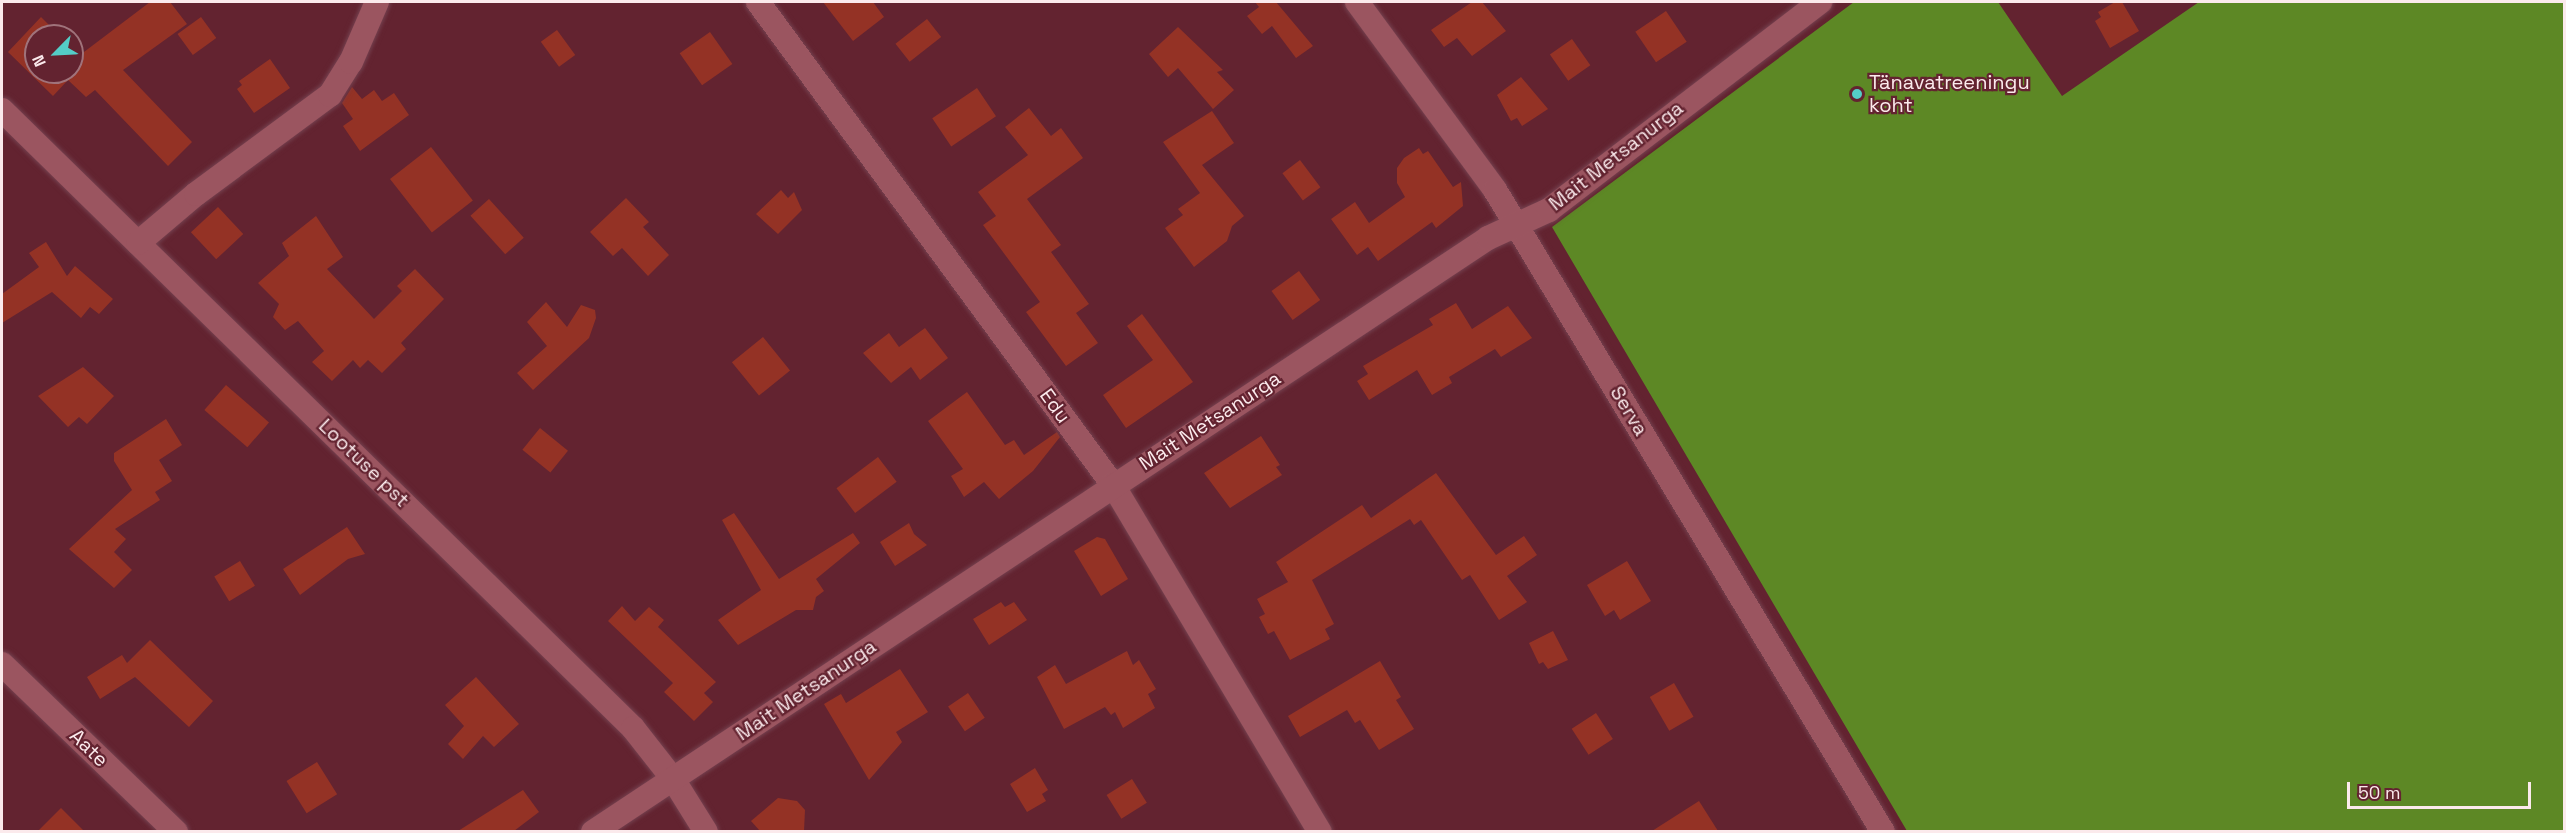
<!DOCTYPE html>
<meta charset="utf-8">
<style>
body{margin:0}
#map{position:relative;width:2566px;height:833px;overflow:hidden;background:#632330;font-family:"Space Grotesk",sans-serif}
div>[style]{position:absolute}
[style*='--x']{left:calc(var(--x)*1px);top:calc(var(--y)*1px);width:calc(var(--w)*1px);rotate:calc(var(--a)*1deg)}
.forest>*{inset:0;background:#5d8825}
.building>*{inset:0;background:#943225;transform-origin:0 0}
.roads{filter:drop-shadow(0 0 2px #74414f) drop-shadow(0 0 2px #74414f)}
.minor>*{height:24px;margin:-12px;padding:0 12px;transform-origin:12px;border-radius:12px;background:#9b5560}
.dots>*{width:16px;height:16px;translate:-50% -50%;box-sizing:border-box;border:3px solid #632330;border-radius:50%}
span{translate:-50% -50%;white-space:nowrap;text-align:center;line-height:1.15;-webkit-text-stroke:4.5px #632330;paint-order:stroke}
.poi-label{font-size:20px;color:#fbeaec}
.left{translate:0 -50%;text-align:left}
.street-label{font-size:20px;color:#fbeaec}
.frame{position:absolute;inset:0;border:3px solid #fbeaec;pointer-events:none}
.north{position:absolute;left:24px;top:24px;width:60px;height:60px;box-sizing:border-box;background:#632330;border:2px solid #a0737b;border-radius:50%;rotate:246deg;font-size:16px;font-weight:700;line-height:24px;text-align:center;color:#fbeaec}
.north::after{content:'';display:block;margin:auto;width:21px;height:27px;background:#54cdc7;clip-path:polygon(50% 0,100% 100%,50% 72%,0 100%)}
.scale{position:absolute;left:2347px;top:782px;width:184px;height:27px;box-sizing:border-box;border:3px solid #fbeaec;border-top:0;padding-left:8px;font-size:18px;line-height:21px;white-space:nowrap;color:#fbeaec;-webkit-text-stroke:4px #632330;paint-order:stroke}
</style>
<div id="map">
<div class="forest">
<div style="clip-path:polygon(1854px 2px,1998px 2px,2062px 96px,2199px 2px,2564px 2px,2564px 831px,1907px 831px,1552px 227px)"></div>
</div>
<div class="building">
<div style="clip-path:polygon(150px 2px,170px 2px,187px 24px,123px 70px,192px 142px,168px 166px,95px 90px,86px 97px,68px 80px,53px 96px,8px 52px,41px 17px,60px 36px,36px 36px,36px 72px,72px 72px,72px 47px,80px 55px)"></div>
<div style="clip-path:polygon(823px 2px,873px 2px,884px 17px,853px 41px)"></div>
<div style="clip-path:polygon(1255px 2px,1276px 2px,1313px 46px,1296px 58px,1272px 26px,1262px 34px,1247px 16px,1259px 7px)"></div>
<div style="clip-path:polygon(1472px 2px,1482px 2px,1506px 31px,1472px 56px,1457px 38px,1444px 47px,1431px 30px)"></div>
<div style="clip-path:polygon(2115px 2px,2122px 2px,2139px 31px,2110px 48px,2095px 21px,2101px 17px,2098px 12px)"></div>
<div style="left:1666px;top:11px;width:37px;height:37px;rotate:56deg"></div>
<div style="left:201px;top:17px;width:26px;height:29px;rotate:54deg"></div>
<div style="left:927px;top:19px;width:23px;height:40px;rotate:52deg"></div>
<div style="clip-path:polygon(1178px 27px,1223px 70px,1217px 72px,1234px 90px,1213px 109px,1178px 68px,1168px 77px,1149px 54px)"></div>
<div style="left:557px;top:30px;width:31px;height:20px;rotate:54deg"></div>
<div style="left:710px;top:32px;width:39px;height:37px;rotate:55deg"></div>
<div style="left:1572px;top:39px;width:32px;height:27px;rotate:55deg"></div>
<div style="clip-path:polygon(270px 59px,290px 88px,254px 113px,237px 89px,242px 85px,239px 81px)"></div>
<div style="clip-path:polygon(1521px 77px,1548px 109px,1522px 126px,1517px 118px,1511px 121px,1497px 95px)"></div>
<div style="clip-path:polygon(352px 87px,362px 99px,374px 90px,382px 101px,394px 93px,409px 115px,360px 151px,343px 126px,353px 119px,342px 103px)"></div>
<div style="left:977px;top:88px;width:34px;height:54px;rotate:56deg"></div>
<div style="clip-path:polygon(1029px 108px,1051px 136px,1061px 128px,1083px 158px,1027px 199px,1061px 245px,1051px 252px,1089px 304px,1076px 313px,1098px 343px,1066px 366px,1026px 312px,1040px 302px,983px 225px,996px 216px,978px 192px,1028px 155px,1005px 127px)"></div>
<div style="clip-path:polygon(1212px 111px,1234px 143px,1202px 165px,1244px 216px,1232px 226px,1227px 241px,1194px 267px,1165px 228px,1183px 215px,1178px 209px,1200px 193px,1163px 142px)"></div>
<div style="left:431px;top:147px;width:68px;height:52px;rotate:52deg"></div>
<div style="clip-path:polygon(1419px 148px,1423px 154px,1428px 151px,1453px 187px,1461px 182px,1463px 206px,1436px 228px,1432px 222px,1378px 261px,1368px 247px,1357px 255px,1331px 219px,1355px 202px,1369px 223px,1405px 197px,1397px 183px,1397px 168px,1404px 158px)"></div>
<div style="left:1300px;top:160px;width:34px;height:22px;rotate:53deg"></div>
<div style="clip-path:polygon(781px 190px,788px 198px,794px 192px,802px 210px,778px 234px,756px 214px)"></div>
<div style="clip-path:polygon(626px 198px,649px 222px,643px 227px,669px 255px,648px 276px,622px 248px,613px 256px,590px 232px)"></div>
<div style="left:489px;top:199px;width:52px;height:25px;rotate:48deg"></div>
<div style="left:218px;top:207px;width:37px;height:37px;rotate:47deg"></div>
<div style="clip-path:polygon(316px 216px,343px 257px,327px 269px,374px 319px,402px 291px,397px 286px,415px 269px,444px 299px,401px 343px,406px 349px,382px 373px,368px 360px,360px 368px,353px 360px,332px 381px,312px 362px,324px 351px,298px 321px,285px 330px,273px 317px,279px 304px,258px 283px,289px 256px,282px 243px)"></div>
<div style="clip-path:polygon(46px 242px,67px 276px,75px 266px,113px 299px,99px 314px,90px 307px,81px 318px,52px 292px,2px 323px,2px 294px,39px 267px,29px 253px)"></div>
<div style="left:1299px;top:271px;width:36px;height:34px;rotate:54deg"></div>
<div style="clip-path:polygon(546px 302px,567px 327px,581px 305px,595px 310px,596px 318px,589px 338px,533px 390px,517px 373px,547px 346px,527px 322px)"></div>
<div style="clip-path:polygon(1456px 303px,1472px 329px,1508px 306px,1532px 338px,1501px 357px,1495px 349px,1449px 377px,1452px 383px,1432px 395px,1417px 370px,1369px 400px,1357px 381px,1368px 374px,1363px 366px,1433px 325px,1429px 319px)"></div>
<div style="clip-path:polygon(1142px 314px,1193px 382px,1126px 428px,1103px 395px,1153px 360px,1127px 326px)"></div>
<div style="clip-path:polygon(925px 328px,948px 358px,920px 380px,911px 367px,891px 383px,863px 353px,889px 333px,899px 347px)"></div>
<div style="left:763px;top:337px;width:43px;height:40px;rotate:51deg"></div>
<div style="clip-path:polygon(83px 367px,114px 396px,87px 424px,79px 417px,68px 427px,38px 396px)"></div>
<div style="left:226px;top:385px;width:57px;height:33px;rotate:41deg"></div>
<div style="clip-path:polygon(967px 392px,1005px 445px,1014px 440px,1024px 455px,1057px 432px,1060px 437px,1033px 471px,999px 499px,984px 482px,964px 497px,951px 476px,963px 469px,928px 421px)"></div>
<div style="clip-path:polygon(166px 419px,182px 445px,159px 460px,172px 481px,155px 492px,160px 500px,115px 529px,126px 539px,114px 552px,132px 570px,114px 588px,69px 549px,132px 490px,114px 461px,114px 453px)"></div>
<div style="left:540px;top:428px;width:36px;height:28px;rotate:39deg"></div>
<div style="clip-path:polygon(1261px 436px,1280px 465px,1276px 467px,1282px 475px,1230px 508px,1204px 473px)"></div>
<div style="left:878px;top:457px;width:31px;height:52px;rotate:53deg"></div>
<div style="clip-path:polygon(1436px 473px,1496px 555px,1524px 536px,1537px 555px,1507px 576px,1527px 602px,1499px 620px,1470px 575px,1462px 580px,1421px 520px,1414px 525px,1410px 519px,1312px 580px,1334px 624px,1325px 629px,1330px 639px,1290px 660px,1274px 631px,1268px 634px,1259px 617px,1265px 614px,1257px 599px,1288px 582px,1276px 562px,1362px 505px,1371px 518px)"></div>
<div style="clip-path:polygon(734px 513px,779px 579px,853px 533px,860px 543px,816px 579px,824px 591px,816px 597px,813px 610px,796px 610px,738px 645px,718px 620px,761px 590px,722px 520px)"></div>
<div style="clip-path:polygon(909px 523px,914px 534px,927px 545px,895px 566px,880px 542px)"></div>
<div style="clip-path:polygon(347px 527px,365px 554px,348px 559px,300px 595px,283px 569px)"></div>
<div style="clip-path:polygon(1097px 537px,1105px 539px,1128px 579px,1101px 596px,1074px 551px)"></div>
<div style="left:240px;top:561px;width:29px;height:30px;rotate:59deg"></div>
<div style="clip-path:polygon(1627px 561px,1651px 601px,1620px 620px,1614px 610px,1605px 616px,1587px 585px)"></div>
<div style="clip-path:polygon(1001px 602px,1005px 607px,1014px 602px,1027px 620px,989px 645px,973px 619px)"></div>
<div style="clip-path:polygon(622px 606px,635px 621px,649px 607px,664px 620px,658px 627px,716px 682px,704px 693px,713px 702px,694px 721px,664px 692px,673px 683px,608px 621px)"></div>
<div style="clip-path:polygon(1553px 631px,1568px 660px,1548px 669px,1543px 662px,1539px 664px,1529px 643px)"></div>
<div style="clip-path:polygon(150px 640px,213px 701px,189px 727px,135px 677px,100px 699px,87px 677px,122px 655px,127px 663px)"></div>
<div style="clip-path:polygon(1127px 651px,1133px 665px,1139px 660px,1156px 689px,1148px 694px,1155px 708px,1123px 728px,1115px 712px,1111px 715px,1105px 707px,1064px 729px,1037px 677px,1055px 665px,1066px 684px)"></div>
<div style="clip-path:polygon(1380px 661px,1401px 697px,1396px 700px,1414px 729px,1379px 750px,1360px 720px,1355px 723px,1347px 710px,1300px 737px,1288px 716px)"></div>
<div style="clip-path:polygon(900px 669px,928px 712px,896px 732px,902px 742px,869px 780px,824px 704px,841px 694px,846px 703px)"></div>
<div style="clip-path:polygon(476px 677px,519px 724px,494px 747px,483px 736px,463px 759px,448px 744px,464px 726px,445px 705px)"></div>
<div style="left:1674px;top:683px;width:39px;height:28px;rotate:60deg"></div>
<div style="left:968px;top:693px;width:30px;height:24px;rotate:56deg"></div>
<div style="left:1596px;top:713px;width:31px;height:29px;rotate:57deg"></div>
<div style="left:317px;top:762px;width:38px;height:36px;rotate:58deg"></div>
<div style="clip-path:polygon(1035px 768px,1048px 790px,1042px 794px,1046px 801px,1027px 812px,1010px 784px)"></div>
<div style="left:1132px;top:779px;width:28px;height:30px;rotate:58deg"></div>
<div style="clip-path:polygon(523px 790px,539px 812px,514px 831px,458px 831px)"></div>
<div style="clip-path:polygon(778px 798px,797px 801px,805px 810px,804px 831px,760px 831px,751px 821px)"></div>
<div style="clip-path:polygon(1699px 801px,1718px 831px,1652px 831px)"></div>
<div style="clip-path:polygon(61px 808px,84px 831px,38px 831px)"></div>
</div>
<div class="roads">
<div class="minor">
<div style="--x:758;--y:2;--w:599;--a:53.68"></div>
<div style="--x:1113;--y:485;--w:404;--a:59.2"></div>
<div style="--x:1357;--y:2;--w:233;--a:53.7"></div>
<div style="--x:1495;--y:190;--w:750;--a:58.85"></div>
<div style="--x:2;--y:110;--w:883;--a:44.4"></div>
<div style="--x:633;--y:728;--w:65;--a:51.9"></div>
<div style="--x:673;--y:779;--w:62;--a:58.1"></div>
<div style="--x:138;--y:243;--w:76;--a:-40.2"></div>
<div style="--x:196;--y:194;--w:167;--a:-36.5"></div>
<div style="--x:330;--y:95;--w:39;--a:-58"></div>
<div style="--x:351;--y:62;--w:65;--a:-66.6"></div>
<div style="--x:2;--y:664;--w:242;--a:44"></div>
<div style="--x:593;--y:832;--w:1074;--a:-33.57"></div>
<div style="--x:1488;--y:238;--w:67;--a:-24.7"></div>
<div style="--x:1549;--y:210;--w:342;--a:-37.5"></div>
</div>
</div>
<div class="dots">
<div style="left:1857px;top:94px;background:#54cdc7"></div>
</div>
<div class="poi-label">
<span class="left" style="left:1869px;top:94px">Tänavatreeningu<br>koht</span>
</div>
<div class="street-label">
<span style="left:1616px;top:156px;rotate:-38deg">Mait Metsanurga</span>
<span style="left:1055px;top:406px;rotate:54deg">Edu</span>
<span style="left:1629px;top:411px;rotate:59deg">Serva</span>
<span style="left:1210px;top:421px;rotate:-33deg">Mait Metsanurga</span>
<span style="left:364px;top:463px;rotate:44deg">Lootuse pst</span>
<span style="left:806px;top:690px;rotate:-34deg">Mait Metsanurga</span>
<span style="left:89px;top:748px;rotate:44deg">Aate</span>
</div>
<div class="frame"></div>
<div class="north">N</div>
<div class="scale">50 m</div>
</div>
